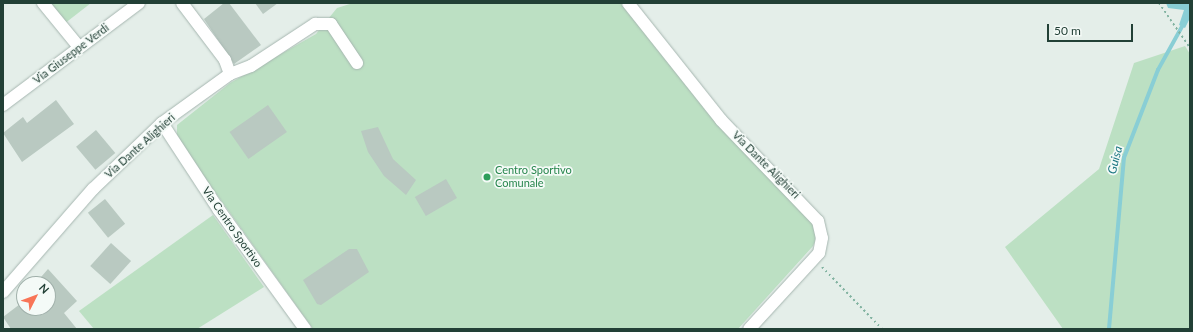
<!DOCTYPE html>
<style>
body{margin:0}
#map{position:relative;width:1193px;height:332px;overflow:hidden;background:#e4eee9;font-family:Lato,sans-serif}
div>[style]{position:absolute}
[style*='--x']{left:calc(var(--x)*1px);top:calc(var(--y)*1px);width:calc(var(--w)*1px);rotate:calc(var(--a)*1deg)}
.green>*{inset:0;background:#bce0c3}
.water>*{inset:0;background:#89ced5}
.stream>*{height:3.5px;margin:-1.75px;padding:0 1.75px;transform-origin:1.75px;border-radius:1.75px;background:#89ced5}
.building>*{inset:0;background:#b9c9c1;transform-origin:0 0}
.path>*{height:2px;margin-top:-1px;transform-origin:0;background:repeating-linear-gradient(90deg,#82b3a1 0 2px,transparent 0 5px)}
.roads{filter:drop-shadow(0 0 1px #a6b6b0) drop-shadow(0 0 1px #a6b6b0)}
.minor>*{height:12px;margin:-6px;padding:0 6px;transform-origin:6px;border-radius:6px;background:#fff}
.dots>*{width:11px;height:11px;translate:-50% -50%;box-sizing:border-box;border:2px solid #f4faf7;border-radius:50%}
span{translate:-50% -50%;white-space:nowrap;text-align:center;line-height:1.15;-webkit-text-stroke:3.5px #f4faf7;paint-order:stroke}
.street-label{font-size:11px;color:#224036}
.leisure-label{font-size:11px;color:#27864d}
.left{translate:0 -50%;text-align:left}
.water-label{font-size:12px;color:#197580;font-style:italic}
.frame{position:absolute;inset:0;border:4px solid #224036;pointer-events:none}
.north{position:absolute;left:16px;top:276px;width:40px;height:40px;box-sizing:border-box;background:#f4faf7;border:1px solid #a0b0aa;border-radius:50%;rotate:48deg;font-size:11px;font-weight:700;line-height:16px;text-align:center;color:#224036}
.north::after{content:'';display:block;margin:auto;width:14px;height:18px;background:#f87557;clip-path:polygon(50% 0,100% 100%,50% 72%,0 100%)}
.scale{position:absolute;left:1047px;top:24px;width:86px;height:18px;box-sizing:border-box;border:2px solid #224036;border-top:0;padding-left:5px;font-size:12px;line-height:14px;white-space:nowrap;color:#224036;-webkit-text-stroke:3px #f4faf7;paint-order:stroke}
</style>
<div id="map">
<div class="green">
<div style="clip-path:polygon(47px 3px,91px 3px,64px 24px)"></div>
<div style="clip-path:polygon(353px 3px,622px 3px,719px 126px,812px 221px,816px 239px,813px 246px,738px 329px,313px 329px,185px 150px,177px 135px,177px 125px,230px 83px,316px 34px,337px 8px)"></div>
<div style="clip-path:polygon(1185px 46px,1190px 54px,1190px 329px,1063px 329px,1005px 247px,1099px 169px,1134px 63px)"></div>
<div style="clip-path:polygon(213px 215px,264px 287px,197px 329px,94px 329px,79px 311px)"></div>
</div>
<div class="water">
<div style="clip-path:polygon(1166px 3px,1190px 3px,1190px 18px,1185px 28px,1179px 25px,1184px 10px,1168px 8px)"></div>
</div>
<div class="stream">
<div style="--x:1109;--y:329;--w:172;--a:-85"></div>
<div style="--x:1124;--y:158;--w:94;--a:-68.9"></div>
<div style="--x:1158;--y:70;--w:54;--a:-61"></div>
</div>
<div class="building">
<div style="clip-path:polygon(224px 3px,229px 3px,261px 45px,234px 64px,204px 19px)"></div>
<div style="clip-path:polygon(255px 3px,278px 3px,263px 14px)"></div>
<div style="clip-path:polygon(56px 100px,74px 124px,22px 162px,3px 133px,23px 117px,27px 123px)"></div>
<div style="left:268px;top:105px;width:33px;height:47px;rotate:55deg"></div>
<div style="clip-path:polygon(378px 127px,393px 159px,416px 180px,406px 195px,384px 176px,368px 152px,361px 131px)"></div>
<div style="left:96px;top:130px;width:30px;height:26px;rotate:50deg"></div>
<div style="left:446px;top:179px;width:22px;height:36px;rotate:60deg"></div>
<div style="left:105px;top:199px;width:32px;height:22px;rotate:51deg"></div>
<div style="left:111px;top:243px;width:27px;height:31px;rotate:42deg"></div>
<div style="clip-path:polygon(349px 249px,357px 249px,369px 272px,321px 305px,317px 304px,303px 280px)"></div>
<div style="clip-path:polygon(48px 269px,77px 301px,64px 313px,77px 329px,11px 329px,3px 317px,24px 301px,24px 308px,48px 308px,48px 284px,35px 284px)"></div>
</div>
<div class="path">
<div style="--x:1159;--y:3;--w:55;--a:55.4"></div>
<div style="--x:822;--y:267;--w:86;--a:45.9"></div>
</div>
<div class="roads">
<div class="minor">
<div style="--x:43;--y:3;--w:57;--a:50.7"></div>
<div style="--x:628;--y:3;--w:149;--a:51.5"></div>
<div style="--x:721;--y:120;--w:140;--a:46.2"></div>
<div style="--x:818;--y:221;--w:17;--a:77"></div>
<div style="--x:822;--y:238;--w:15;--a:101"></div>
<div style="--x:819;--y:253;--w:103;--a:132.6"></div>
<div style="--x:230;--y:74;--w:22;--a:-21"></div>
<div style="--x:251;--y:66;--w:77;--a:-33.3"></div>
<div style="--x:315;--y:24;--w:16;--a:0"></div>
<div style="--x:331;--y:24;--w:47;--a:56.3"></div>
<div style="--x:3;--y:105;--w:170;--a:-36.9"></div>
<div style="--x:162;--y:123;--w:104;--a:56.8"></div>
<div style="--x:219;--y:210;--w:147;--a:54.1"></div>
<div style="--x:3;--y:292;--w:137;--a:-48.9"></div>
<div style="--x:93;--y:189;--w:95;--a:-43.7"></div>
<div style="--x:162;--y:123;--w:84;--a:-35.8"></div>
<div style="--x:230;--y:74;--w:15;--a:-110"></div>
<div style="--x:225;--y:60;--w:71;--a:-127"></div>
</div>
</div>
<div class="dots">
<div style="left:487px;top:177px;background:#2e9e5b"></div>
</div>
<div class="street-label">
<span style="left:71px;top:54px;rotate:-37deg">Via Giuseppe Verdi</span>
<span style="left:140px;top:146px;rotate:-42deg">Via Dante Alighieri</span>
<span style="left:766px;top:165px;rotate:45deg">Via Dante Alighieri</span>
<span style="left:232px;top:227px;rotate:55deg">Via Centro Sportivo</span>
</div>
<div class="leisure-label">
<span class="left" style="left:495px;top:177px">Centro Sportivo<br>Comunale</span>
</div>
<div class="water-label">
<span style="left:1115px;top:160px;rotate:-76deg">Guisa</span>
</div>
<div class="frame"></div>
<div class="north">N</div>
<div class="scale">50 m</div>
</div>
